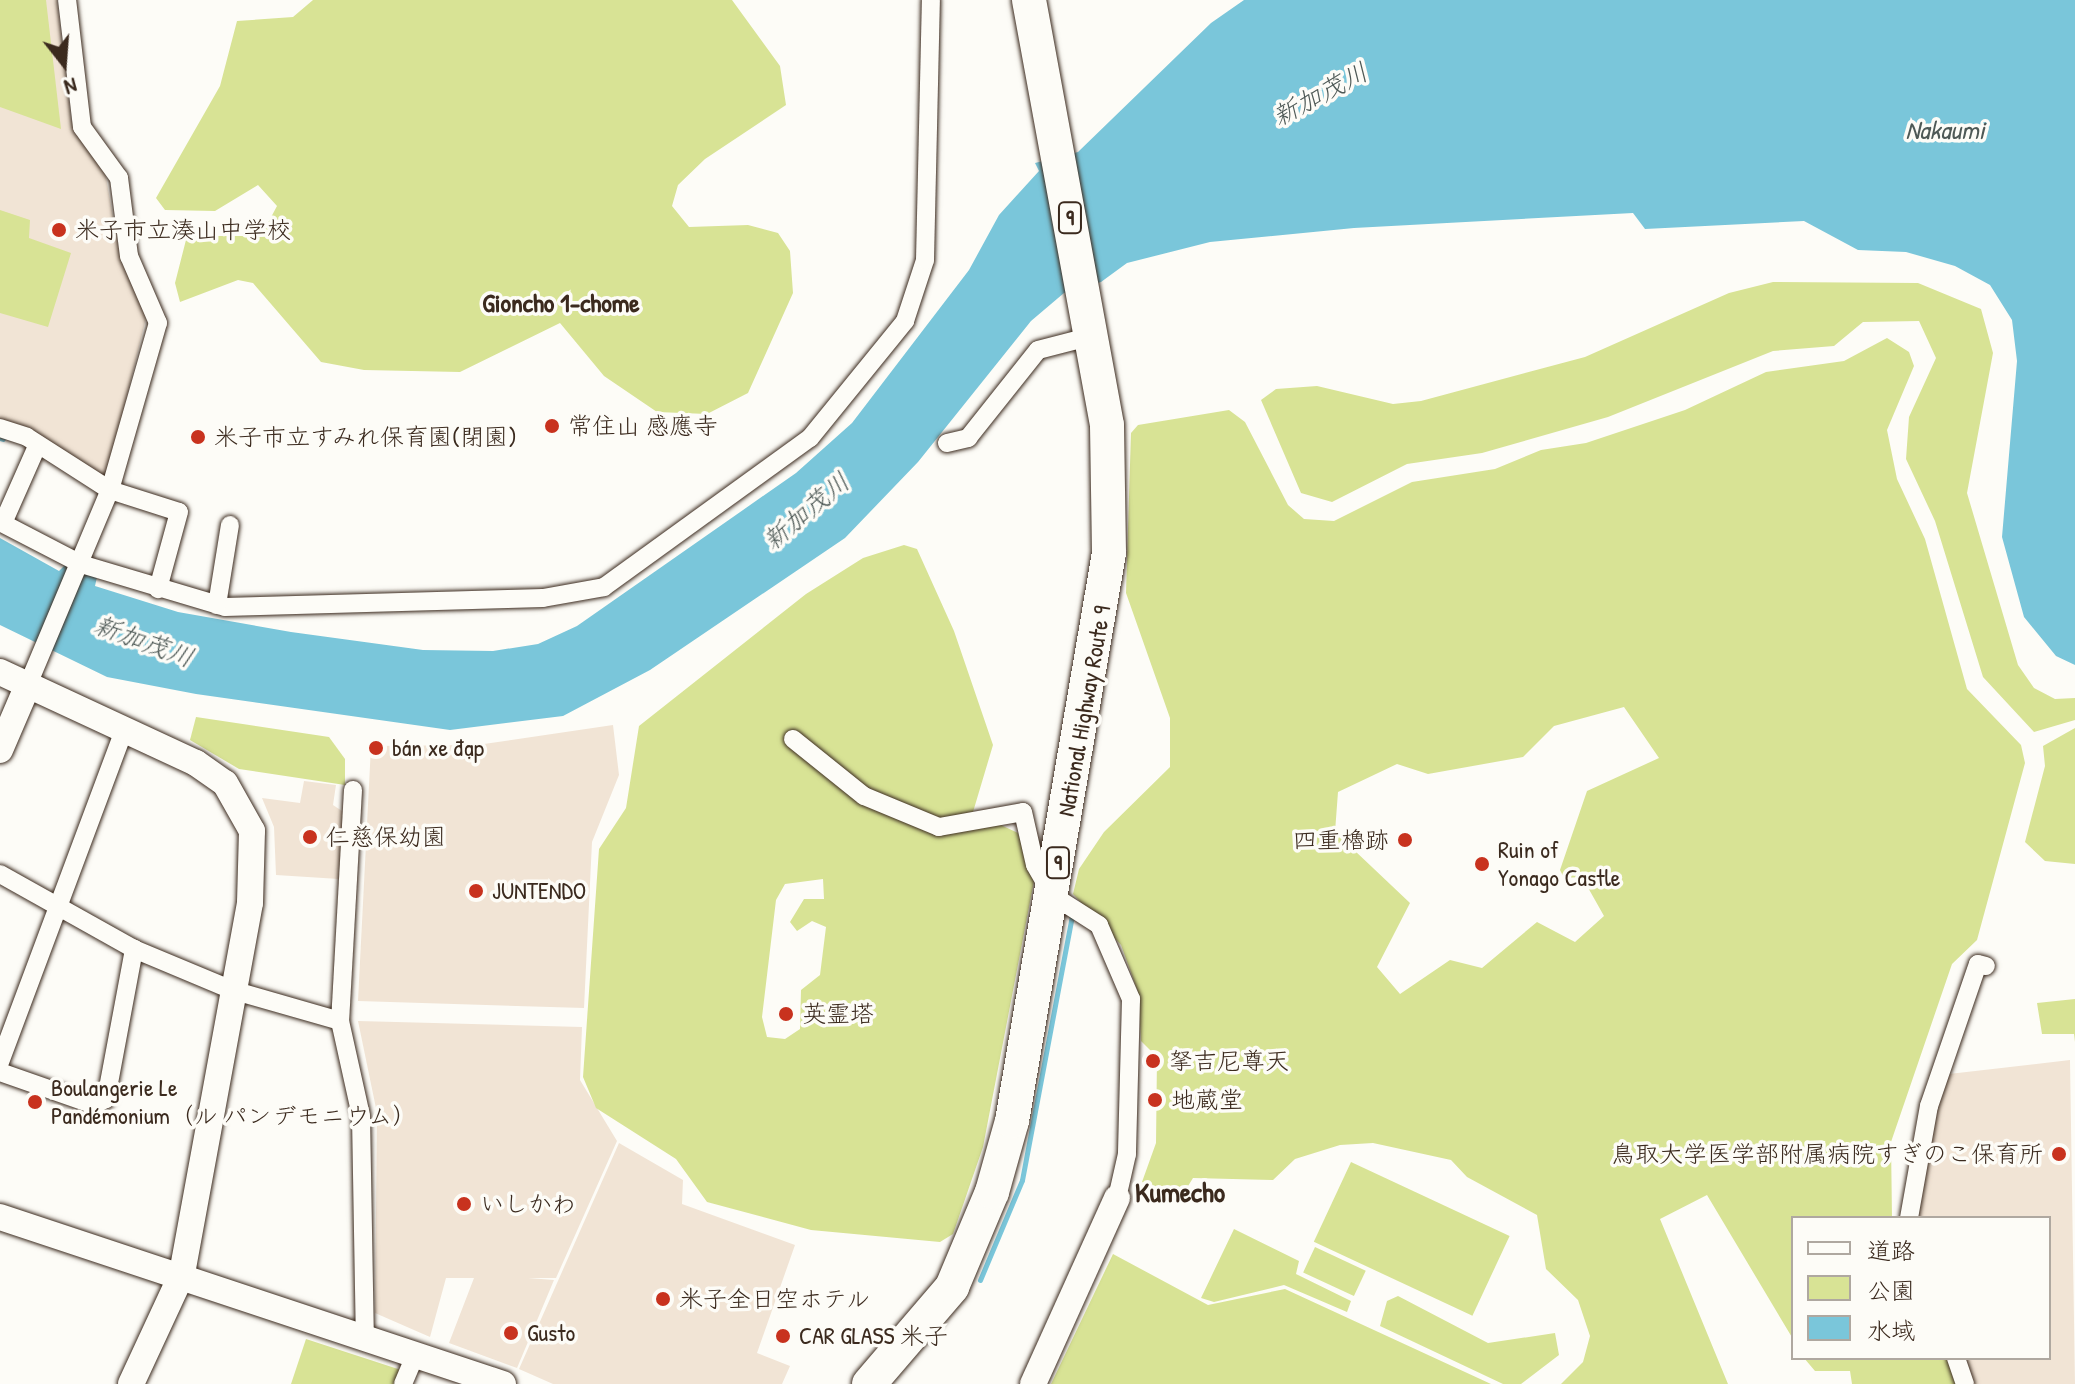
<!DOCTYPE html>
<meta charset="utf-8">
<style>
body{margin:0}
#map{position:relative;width:2075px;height:1384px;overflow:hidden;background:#fdfcf7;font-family:"Patrick Hand","Klee One",sans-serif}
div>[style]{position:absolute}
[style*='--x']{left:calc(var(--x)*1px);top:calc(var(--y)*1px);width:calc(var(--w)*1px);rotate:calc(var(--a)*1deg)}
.built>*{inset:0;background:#f1e4d5}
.green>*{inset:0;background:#d8e395;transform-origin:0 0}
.water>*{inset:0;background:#7ac6da}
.pier>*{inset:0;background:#fdfcf7}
.stream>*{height:5px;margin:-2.5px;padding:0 2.5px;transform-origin:2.5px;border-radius:2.5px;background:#7ac6da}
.roads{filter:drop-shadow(0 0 2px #3b2a1e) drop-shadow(0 0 2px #3b2a1e)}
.street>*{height:18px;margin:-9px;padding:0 9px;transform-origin:9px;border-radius:9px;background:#fdfcf7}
.secondary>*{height:26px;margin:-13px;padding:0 13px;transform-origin:13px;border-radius:13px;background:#fdfcf7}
.highway>*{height:34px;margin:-17px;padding:0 17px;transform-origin:17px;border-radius:17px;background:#fdfcf7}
.dots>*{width:22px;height:22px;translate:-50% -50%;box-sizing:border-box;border:4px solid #fdfcf7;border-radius:50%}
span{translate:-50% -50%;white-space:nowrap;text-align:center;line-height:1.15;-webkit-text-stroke:7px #fdfcf7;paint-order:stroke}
.shield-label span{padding:2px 6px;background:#fdfcf7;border:2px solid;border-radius:6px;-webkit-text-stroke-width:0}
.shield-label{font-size:22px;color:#3b2a1e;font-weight:700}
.poi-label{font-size:24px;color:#3b2a1e}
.left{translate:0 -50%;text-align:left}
.right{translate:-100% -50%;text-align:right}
.street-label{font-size:24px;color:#3b2a1e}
.water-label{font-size:26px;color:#4e5956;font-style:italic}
.neighbourhood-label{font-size:26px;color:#3b2a1e;font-weight:700}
.quarter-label{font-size:28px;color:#3b2a1e;font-weight:700}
.legend{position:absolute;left:1791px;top:1216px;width:260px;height:144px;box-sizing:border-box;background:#fdfcf7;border:2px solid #afa8a0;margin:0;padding:10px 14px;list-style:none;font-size:24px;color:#3b2a1e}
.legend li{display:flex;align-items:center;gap:16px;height:40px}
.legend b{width:40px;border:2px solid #afa8a0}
.north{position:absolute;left:24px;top:24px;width:80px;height:80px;-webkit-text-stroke:6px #fdfcf7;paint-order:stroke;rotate:163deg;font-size:22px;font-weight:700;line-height:32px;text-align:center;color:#3b2a1e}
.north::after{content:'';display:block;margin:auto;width:28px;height:36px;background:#3b2a1e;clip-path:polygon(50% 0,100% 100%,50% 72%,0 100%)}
</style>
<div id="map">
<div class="built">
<div style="clip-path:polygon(0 0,57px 0,71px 120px,105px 172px,121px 261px,147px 314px,107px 478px,0 423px)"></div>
<div style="clip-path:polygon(613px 725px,619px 775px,592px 842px,584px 1008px,358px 1001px,371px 746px,477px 745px)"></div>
<div style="clip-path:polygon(304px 781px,336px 785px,333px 805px,345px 813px,339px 879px,276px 875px,274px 827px,262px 798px,300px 803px)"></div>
<div style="clip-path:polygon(358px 1021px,582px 1027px,580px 1080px,617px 1141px,556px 1278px,528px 1278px,554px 1280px,517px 1368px,449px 1343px,474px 1278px,446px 1278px,430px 1337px,375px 1313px,377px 1113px)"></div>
<div style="clip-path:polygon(2070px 1060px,2075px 1384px,1973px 1384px,1960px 1358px,2049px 1358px,2049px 1218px,1915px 1218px,1938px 1104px,1949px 1074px)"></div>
<div style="clip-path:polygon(619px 1143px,683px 1180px,682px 1204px,795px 1245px,757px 1353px,790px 1366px,782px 1384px,553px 1384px,519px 1369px)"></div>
</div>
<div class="green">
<div style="clip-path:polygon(0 0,46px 0,61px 129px,0 107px)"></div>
<div style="clip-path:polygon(313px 0,732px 0,780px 66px,786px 105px,705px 159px,678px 185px,672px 206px,689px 227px,748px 225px,778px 233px,790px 251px,793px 293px,748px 393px,707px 414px,657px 412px,604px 376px,560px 323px,460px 372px,364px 370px,321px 362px,253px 283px,238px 280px,180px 302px,175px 283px,187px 236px,261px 236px,277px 206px,258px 185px,215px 211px,165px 210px,156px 198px,220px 86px,237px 21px,293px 17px)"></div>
<div style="clip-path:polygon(0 210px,30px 220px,29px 238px,71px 253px,48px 327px,0 313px)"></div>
<div style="clip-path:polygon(1773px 282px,1918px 283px,1981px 309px,1993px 353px,1967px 493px,2018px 665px,2034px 688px,2055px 699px,2075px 698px,2075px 720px,2034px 732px,1983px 677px,1935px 521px,1906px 459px,1909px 417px,1936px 358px,1919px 321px,1863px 322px,1834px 346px,1773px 351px,1608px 417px,1482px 453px,1407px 464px,1332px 502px,1301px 493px,1261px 400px,1276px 389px,1317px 386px,1393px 404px,1421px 401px,1585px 357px,1729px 293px)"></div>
<div style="clip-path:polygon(evenodd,1887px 338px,1909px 352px,1914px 366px,1887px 430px,1897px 479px,1925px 539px,1967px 689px,2021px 745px,2025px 763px,1977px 940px,1952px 964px,1891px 1142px,1892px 1218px,1793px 1218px,1793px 1339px,1707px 1195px,1660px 1219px,1728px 1384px,1561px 1384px,1583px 1362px,1590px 1336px,1578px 1300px,1546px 1269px,1537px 1215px,1467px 1177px,1451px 1160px,1373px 1143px,1340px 1145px,1295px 1159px,1273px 1180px,1193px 1178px,1180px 1199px,1142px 1182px,1156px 1143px,1157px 1057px,1141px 1041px,1138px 992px,1121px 945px,1073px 894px,1079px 869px,1104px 832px,1170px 767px,1170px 718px,1126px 593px,1131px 433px,1138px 425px,1229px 410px,1245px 422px,1288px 505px,1304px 519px,1334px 521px,1412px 482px,1495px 469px,1541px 450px,1586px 443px,1685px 410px,1766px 372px,1844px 361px,1887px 338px,1624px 707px,1659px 758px,1587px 791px,1560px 870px,1564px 878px,1582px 877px,1604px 916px,1575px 942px,1537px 922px,1482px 968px,1450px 960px,1400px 994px,1377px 967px,1410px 903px,1335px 832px,1338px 792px,1397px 764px,1428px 774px,1523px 757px,1554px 726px,1624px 707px)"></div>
<div style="clip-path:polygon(evenodd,904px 545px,917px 549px,954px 631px,993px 745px,973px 812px,1018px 833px,1034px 881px,983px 1147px,953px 1234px,940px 1242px,811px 1230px,707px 1202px,676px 1159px,596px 1108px,583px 1077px,599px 849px,626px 808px,639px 726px,806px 594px,863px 558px,904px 545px,823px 879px,824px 899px,804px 899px,790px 922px,797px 931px,812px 921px,826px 927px,820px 975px,801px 990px,800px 1029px,785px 1039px,767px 1037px,762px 1017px,776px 900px,785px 884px,823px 879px)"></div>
<div style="clip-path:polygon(196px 717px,329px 737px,345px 759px,345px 785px,239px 769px,190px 740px)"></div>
<div style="clip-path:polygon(2075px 728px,2075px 864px,2045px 861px,2025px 842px,2045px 766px,2043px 746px)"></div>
<div style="clip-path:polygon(2075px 999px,2075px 1042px,2074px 1034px,2042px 1034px,2037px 1003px)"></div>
<div style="left:1351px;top:1162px;width:175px;height:88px;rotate:25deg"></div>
<div style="clip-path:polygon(1234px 1229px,1299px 1261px,1296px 1274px,1351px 1301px,1347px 1312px,1284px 1285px,1214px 1302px,1201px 1298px)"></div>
<div style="left:1315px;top:1247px;width:56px;height:28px;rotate:25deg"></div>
<div style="clip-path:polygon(1113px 1254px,1208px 1305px,1285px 1289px,1491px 1384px,1051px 1384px)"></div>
<div style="clip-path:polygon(1398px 1296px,1488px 1343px,1555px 1333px,1559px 1355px,1521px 1384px,1503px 1384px,1380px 1326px,1387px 1301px)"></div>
<div style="clip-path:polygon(306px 1339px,401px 1370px,394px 1384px,291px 1384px)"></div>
<div style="clip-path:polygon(1804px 1358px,1947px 1358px,1956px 1384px,1852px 1384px,1850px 1371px,1815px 1371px)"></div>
</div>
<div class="water">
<div style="clip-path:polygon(1244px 0,2075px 0,2075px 665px,2056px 656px,2024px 617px,2002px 537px,2017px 361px,2012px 320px,1990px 285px,1955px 266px,1906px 252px,1858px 250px,1804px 221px,1645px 229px,1633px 213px,1354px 228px,1210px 242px,1127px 263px,1101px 282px,1064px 293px,1031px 321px,918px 462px,845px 538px,650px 670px,563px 716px,450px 730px,196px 694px,107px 677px,0 625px,0 538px,59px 571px,65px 565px,97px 577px,95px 586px,178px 612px,291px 632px,423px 650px,493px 651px,538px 644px,577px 626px,796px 473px,852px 423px,969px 270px,999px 215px,1039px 171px,1035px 163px,1078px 152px,1211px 23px)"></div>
</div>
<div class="pier">
<div style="clip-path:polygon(1243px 0,1209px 23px,1091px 135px,1208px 20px)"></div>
</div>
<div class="stream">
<div style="--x:0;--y:438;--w:3;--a:18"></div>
<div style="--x:980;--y:1280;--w:108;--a:-67.2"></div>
<div style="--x:1022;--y:1180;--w:270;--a:-79.3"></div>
</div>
<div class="roads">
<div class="street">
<div style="--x:0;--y:428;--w:28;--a:18"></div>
<div style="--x:27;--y:437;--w:98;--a:32.6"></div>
<div style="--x:110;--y:490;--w:72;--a:17.7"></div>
<div style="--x:179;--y:512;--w:80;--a:105.3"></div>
<div style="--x:947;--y:443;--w:22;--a:-13"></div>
<div style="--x:968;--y:438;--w:112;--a:-51.5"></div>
<div style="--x:1038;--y:350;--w:56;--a:-14.5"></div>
<div style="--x:0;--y:522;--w:91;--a:27.4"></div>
<div style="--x:81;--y:564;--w:150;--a:16.6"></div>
<div style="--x:225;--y:607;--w:318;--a:-1.6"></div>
<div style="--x:543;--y:598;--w:62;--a:-10.2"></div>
<div style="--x:604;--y:587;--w:254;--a:-35.9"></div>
<div style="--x:810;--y:438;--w:151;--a:-50.9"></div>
<div style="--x:905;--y:321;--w:64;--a:-71.8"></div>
<div style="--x:925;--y:260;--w:260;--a:-88.7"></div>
<div style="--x:3;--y:523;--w:86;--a:-66.1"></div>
<div style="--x:217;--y:605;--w:81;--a:-80.8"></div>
<div style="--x:27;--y:687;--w:214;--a:-67.2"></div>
<div style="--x:110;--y:490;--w:174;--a:-74"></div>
<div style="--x:158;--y:323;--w:73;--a:-113.4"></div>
<div style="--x:129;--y:256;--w:79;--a:-97.3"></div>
<div style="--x:119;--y:178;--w:63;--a:-126"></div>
<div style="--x:82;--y:127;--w:128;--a:-96.7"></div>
<div style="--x:793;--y:739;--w:91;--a:38.8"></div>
<div style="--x:864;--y:796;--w:81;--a:22.5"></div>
<div style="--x:939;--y:827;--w:85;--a:-10.1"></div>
<div style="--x:1023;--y:812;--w:54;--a:77.2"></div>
<div style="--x:1035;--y:865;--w:34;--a:60"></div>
<div style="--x:1052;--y:895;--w:56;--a:32.6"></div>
<div style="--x:1099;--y:925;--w:81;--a:66.6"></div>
<div style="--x:1131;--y:999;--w:155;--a:91.5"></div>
<div style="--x:1127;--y:1154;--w:45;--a:102.8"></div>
<div style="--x:353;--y:790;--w:231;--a:93.2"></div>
<div style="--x:340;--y:1021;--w:97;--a:77.5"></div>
<div style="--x:361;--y:1116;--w:220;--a:89"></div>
<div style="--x:0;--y:874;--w:154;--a:29.2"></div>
<div style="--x:134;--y:949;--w:106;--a:22.7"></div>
<div style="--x:232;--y:990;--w:112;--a:16"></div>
<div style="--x:0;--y:1062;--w:354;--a:-69.5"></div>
<div style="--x:0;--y:1072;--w:100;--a:19.3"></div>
<div style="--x:94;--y:1105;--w:13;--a:-27"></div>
<div style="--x:106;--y:1099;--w:153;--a:-79.4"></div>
<div style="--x:1909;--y:1218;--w:114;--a:-79.9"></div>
<div style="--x:1929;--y:1106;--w:150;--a:-71"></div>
<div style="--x:1978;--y:964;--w:8;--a:14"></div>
<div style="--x:1956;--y:1358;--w:28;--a:71"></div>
<div style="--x:403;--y:1384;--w:33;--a:-67"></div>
</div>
<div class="secondary">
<div style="--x:0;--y:672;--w:216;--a:24.9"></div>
<div style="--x:196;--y:763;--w:35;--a:35"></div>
<div style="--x:225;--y:783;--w:55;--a:60.6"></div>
<div style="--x:252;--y:831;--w:72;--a:91.6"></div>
<div style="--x:250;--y:903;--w:377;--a:100.4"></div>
<div style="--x:182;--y:1274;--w:121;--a:114.9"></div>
<div style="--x:0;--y:750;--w:69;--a:-66.8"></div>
<div style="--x:0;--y:1217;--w:530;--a:18.37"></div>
<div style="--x:1033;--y:1384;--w:204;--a:-65.7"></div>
</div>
<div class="highway">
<div style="--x:869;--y:1384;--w:128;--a:-49.4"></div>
<div style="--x:952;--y:1287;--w:103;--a:-67.2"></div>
<div style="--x:992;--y:1192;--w:74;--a:-74.3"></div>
<div style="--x:1012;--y:1121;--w:576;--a:-80.31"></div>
<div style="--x:1109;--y:553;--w:128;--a:-90.9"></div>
<div style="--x:1107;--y:425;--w:432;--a:-100.4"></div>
</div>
</div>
<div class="dots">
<div style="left:59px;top:230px;background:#c8321e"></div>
<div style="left:552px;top:426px;background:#c8321e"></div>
<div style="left:198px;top:437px;background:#c8321e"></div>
<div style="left:376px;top:748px;background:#c8321e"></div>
<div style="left:310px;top:837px;background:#c8321e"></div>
<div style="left:1405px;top:840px;background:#c8321e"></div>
<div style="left:1482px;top:864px;background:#c8321e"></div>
<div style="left:476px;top:891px;background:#c8321e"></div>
<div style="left:786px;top:1014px;background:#c8321e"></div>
<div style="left:1153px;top:1061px;background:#c8321e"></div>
<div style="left:1155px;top:1100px;background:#c8321e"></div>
<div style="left:35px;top:1102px;background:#c8321e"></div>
<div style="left:2059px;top:1154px;background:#c8321e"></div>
<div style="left:464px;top:1204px;background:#c8321e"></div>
<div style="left:663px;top:1299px;background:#c8321e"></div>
<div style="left:511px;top:1333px;background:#c8321e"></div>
<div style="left:783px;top:1336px;background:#c8321e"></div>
</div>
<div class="shield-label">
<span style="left:1070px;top:218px">9</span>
<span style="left:1058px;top:863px">9</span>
</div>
<div class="poi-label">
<span class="left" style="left:75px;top:230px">米子市立湊山中学校</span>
<span class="left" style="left:568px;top:426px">常住山 感應寺</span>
<span class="left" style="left:214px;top:437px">米子市立すみれ保育園(閉園)</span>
<span class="left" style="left:392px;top:748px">bán xe đạp</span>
<span class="left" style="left:326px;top:837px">仁慈保幼園</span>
<span class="right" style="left:1389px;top:840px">四重櫓跡</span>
<span class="left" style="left:1498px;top:864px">Ruin of<br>Yonago Castle</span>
<span class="left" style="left:492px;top:891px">JUNTENDO</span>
<span class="left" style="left:802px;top:1014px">英霊塔</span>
<span class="left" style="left:1169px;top:1061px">拏吉尼尊天</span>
<span class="left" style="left:51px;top:1102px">Boulangerie Le<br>Pandémonium（ル パンデモニウム）</span>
<span class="left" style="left:1171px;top:1100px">地蔵堂</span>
<span class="right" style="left:2043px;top:1154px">鳥取大学医学部附属病院すぎのこ保育所</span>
<span class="left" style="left:480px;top:1204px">いしかわ</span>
<span class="left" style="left:679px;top:1299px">米子全日空ホテル</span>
<span class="left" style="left:527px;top:1333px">Gusto</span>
<span class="left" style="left:799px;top:1336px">CAR GLASS 米子</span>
</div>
<div class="street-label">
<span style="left:1084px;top:711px;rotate:-80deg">National Highway Route 9</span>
</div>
<div class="water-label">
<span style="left:1320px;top:94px;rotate:-28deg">新加茂川</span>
<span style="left:1945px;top:130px">Nakaumi</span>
<span style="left:806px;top:511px;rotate:-40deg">新加茂川</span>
<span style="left:144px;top:641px;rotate:20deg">新加茂川</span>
</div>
<div class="neighbourhood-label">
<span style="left:561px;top:303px">Gioncho 1-chome</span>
</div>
<div class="quarter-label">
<span style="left:1180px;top:1192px">Kumecho</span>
</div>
<ul class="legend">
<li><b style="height:10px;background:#fdfcf7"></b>道路</li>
<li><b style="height:22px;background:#d8e395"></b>公園</li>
<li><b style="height:22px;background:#7ac6da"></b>水域</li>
</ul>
<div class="north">N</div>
</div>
